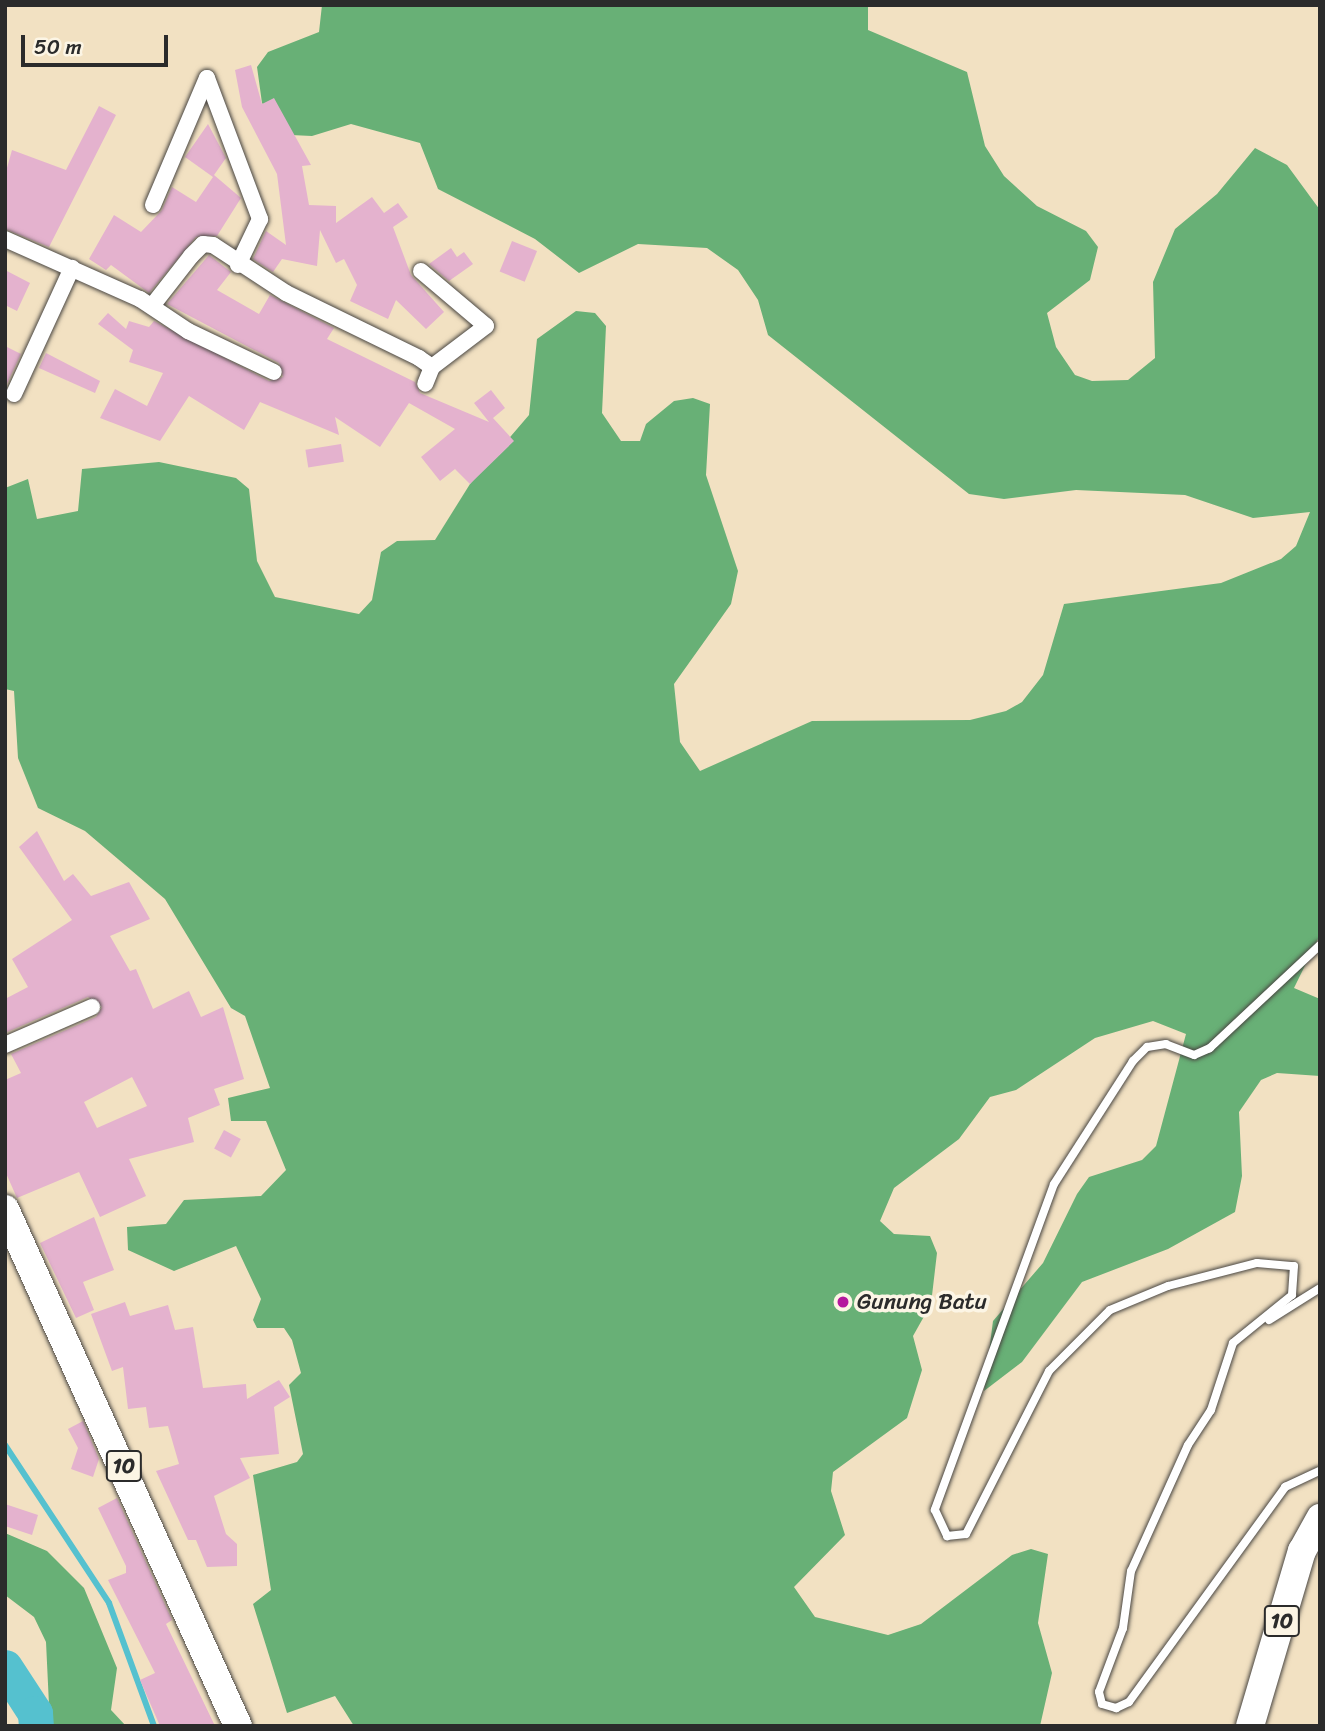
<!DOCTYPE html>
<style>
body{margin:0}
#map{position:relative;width:1325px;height:1731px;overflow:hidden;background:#f2e1c2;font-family:Sriracha,sans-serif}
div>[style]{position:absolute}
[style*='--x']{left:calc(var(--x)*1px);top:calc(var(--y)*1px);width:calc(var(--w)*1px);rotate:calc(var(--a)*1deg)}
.forest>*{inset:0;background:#68b076}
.stream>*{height:6px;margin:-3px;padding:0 3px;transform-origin:3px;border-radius:3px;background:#55c1cf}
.river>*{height:35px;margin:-17.5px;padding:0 17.5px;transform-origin:17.5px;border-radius:17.5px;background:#55c1cf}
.building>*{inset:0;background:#e4b2ce;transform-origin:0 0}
.roads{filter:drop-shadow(0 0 2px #494642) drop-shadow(0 0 2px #494642)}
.lane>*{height:8px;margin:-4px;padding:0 4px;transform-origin:4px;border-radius:4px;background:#fff}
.street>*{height:16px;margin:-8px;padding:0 8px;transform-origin:8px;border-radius:8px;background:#fff}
.highway>*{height:28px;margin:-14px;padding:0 14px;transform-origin:14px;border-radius:14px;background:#fff}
.dots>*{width:19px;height:19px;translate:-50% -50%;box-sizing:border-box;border:4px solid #fcf5e5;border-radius:50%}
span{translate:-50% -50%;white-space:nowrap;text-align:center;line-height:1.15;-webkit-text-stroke:7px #fcf5e5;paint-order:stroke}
.shield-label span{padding:2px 5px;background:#fcf5e5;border:2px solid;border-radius:5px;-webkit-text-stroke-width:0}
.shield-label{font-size:21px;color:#2b2b2b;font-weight:700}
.poi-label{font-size:23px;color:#2b2b2b}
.left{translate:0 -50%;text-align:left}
.frame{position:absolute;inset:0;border:7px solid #2b2b2b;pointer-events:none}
.scale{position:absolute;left:21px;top:35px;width:147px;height:32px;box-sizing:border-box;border:4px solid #2b2b2b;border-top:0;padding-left:9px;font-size:21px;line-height:24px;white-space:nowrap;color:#2b2b2b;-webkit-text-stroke:5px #fcf5e5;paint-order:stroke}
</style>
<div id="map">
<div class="forest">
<div style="clip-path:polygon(322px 5px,868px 5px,868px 30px,967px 72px,985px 146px,1004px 176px,1037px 206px,1086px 231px,1098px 247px,1090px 280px,1047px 313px,1056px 347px,1075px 375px,1092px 381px,1128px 380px,1155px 358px,1153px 282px,1175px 229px,1217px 194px,1255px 148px,1287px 165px,1320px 210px,1320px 935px,1294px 988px,1320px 999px,1320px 1076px,1277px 1073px,1261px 1080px,1239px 1112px,1242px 1176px,1235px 1212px,1168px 1249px,1082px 1282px,1022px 1362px,984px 1391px,993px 1321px,1043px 1263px,1077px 1194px,1089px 1177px,1142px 1160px,1156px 1146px,1186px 1034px,1153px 1021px,1095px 1038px,1016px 1090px,990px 1097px,959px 1139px,894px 1188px,880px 1221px,894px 1234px,930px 1236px,937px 1253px,931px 1304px,913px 1336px,922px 1370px,907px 1418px,833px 1472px,831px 1491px,845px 1535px,794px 1587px,815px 1617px,888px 1635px,921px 1624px,1012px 1555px,1031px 1549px,1048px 1554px,1038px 1623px,1052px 1673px,1040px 1726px,354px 1726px,335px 1696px,287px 1713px,253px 1604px,271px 1590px,253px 1475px,297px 1462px,303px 1454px,289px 1385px,301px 1373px,292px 1340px,284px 1328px,257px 1328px,253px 1320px,261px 1299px,236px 1246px,174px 1271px,128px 1250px,127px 1227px,166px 1224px,184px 1200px,261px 1196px,286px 1170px,266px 1121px,231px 1121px,228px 1098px,270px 1088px,245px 1016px,231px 1008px,165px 899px,85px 831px,38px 808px,18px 758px,14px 691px,5px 689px,5px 488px,28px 479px,37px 519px,78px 511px,82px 469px,159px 462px,236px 478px,249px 489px,257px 561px,275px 597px,359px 614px,372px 600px,381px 552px,397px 541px,435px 540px,470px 484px,529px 415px,537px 339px,576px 311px,595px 313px,606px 326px,602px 413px,621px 441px,640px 441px,646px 424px,674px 401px,693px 398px,710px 404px,706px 475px,738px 571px,731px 604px,674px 684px,680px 742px,700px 771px,812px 721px,970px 720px,1006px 711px,1022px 702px,1043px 675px,1064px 604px,1221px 583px,1281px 559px,1296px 546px,1310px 512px,1253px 518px,1185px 495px,1076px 490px,1004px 499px,969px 494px,768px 335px,758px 300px,738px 270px,707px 248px,638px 244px,579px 273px,535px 239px,438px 189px,420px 143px,351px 124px,312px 136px,291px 135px,262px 103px,257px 67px,268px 52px,319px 32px)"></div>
<div style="clip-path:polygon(5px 1533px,47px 1551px,84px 1588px,117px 1668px,111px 1710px,126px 1726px,50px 1726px,46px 1642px,34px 1617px,5px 1595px)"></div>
</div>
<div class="stream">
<div style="--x:5;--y:1445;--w:189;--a:56.6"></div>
<div style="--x:109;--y:1603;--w:131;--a:69.9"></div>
</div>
<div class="river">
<div style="--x:5;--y:1667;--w:55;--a:56.9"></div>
<div style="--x:35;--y:1713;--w:13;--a:86"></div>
</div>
<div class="building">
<div style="clip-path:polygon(251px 65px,262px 104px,274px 98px,311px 165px,302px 166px,309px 205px,336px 206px,336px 223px,372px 197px,384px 213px,398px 203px,408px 217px,393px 227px,411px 275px,444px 312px,426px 329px,396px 300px,388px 319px,350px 301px,357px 285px,344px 259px,336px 263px,320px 230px,317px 266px,282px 259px,273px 272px,253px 259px,266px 231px,286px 245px,277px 174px,242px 107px,235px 70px)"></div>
<div style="clip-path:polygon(99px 106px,116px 115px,49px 247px,5px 229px,5px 175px,12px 150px,66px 170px)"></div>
<div style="clip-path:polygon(208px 124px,226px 158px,214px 175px,241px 198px,217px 236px,196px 237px,149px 293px,111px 265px,106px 270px,89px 259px,114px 215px,141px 232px,162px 210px,172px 187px,196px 202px,213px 177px,185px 157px)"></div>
<div style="left:512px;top:241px;width:27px;height:33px;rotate:22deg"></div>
<div style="clip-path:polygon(451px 248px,457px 257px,464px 252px,473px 264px,449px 281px,429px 264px)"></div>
<div style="clip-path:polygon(209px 255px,231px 272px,217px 290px,259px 314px,270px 295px,334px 328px,327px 339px,415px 382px,420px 393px,489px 422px,474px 403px,491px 390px,505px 408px,493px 418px,514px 441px,470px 484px,455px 469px,440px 481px,421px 457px,455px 429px,409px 403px,380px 447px,335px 417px,339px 435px,260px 402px,244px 430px,189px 396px,160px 441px,100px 418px,115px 389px,147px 406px,163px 373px,129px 362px,133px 350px,98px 324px,108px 313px,126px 329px,129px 321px,149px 327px,154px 321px,269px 381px,283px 377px,279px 363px,167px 304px)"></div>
<div style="clip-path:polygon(5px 270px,30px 283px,17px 311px,5px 305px)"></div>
<div style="clip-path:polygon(5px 346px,21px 354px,5px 388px)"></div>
<div style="clip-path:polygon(46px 353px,100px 381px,95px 393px,39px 368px)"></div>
<div style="left:341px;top:444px;width:18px;height:36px;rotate:81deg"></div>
<div style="clip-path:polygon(evenodd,37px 831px,64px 881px,73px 874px,91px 896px,129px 882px,150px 919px,110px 936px,130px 971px,136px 969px,153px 1009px,189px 991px,201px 1017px,223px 1007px,244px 1079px,214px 1089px,220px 1105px,188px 1118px,194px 1142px,129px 1159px,146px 1196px,100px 1217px,79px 1172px,17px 1198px,5px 1171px,5px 1080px,21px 1073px,11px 1054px,96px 1017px,102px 1007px,88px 997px,5px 1033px,5px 999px,28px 987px,12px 959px,72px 920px,19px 847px,37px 831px,132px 1077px,147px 1106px,97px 1128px,84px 1102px,132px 1077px)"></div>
<div style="left:224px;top:1130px;width:19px;height:21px;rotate:28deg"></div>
<div style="clip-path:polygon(94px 1217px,114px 1270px,83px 1282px,94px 1310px,76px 1318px,40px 1243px)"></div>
<div style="clip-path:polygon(125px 1302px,130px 1316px,168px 1305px,175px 1330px,193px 1327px,203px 1388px,246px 1384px,247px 1399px,279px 1380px,290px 1397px,274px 1407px,279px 1454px,240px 1458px,250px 1478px,214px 1496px,226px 1534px,237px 1544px,237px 1566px,207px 1567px,196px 1540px,188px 1540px,156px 1471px,179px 1464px,168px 1426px,149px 1428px,146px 1407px,128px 1409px,123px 1367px,112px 1371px,91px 1314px)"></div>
<div style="clip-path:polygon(83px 1421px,99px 1459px,93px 1477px,71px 1469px,78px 1448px,68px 1429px)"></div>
<div style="clip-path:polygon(117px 1498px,172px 1620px,166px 1624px,215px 1726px,160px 1726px,140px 1680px,155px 1673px,108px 1580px,126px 1573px,126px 1566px,98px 1508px)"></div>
<div style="clip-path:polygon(5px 1504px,38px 1515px,32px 1535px,5px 1526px)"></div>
</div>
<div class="roads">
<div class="lane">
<div style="--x:1320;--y:945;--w:151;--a:136.9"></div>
<div style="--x:1210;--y:1048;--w:17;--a:156"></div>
<div style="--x:1194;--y:1055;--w:30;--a:-159"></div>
<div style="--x:1166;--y:1044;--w:19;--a:171"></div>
<div style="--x:1147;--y:1047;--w:20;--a:135"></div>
<div style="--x:1133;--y:1061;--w:146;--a:122.7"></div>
<div style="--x:1054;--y:1184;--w:347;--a:110.1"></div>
<div style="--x:935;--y:1510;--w:29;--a:65"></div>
<div style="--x:947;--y:1536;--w:19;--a:-6"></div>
<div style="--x:966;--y:1534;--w:183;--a:-63"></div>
<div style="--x:1049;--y:1371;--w:86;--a:-45"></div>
<div style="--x:1110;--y:1310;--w:63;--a:-22.5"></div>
<div style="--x:1168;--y:1286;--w:92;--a:-14.5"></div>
<div style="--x:1257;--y:1263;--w:37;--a:5"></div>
<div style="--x:1294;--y:1266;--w:29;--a:94"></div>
<div style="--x:1292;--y:1295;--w:76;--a:140.9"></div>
<div style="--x:1233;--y:1343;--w:71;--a:108.2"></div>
<div style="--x:1211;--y:1410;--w:42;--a:123.3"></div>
<div style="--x:1188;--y:1445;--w:138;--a:114.3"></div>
<div style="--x:1131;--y:1571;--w:58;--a:98"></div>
<div style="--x:1123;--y:1628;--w:68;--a:110.6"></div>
<div style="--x:1099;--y:1692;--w:12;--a:76"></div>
<div style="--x:1102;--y:1704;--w:15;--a:16"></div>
<div style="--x:1116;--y:1708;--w:14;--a:-25"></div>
<div style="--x:1129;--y:1702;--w:266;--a:-54"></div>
<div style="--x:1285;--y:1487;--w:38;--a:-25"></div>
<div style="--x:1269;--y:1320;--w:60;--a:-32.1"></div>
</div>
<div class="street">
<div style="--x:153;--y:205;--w:138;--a:-67"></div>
<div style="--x:207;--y:78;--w:151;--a:69.4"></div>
<div style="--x:260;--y:219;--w:51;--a:115.6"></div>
<div style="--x:5;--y:239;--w:148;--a:24"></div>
<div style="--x:140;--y:299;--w:58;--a:33.7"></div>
<div style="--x:188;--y:331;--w:95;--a:25.5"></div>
<div style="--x:421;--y:271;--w:85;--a:40.2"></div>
<div style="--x:486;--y:326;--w:68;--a:142.8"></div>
<div style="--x:152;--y:306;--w:63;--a:-52"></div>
<div style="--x:191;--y:256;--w:17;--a:-45"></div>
<div style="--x:203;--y:244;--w:10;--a:6"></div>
<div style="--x:213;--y:245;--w:87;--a:33.3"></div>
<div style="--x:286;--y:293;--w:148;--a:26"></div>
<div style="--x:419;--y:358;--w:16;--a:35"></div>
<div style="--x:432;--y:367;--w:18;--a:112"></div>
<div style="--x:14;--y:394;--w:139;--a:-65.3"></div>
<div style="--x:5;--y:1045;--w:95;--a:-23.6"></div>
</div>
<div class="highway">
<div style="--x:5;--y:1209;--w:567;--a:65.74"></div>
<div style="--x:1250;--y:1726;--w:183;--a:-73.5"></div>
<div style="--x:1302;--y:1551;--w:38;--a:-61"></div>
</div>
</div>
<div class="dots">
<div style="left:843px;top:1302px;background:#b5179e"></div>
</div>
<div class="shield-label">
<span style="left:124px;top:1466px">10</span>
<span style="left:1282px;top:1621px">10</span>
</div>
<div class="poi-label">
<span class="left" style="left:857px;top:1302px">Gunung Batu</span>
</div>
<div class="frame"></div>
<div class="scale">50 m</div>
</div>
